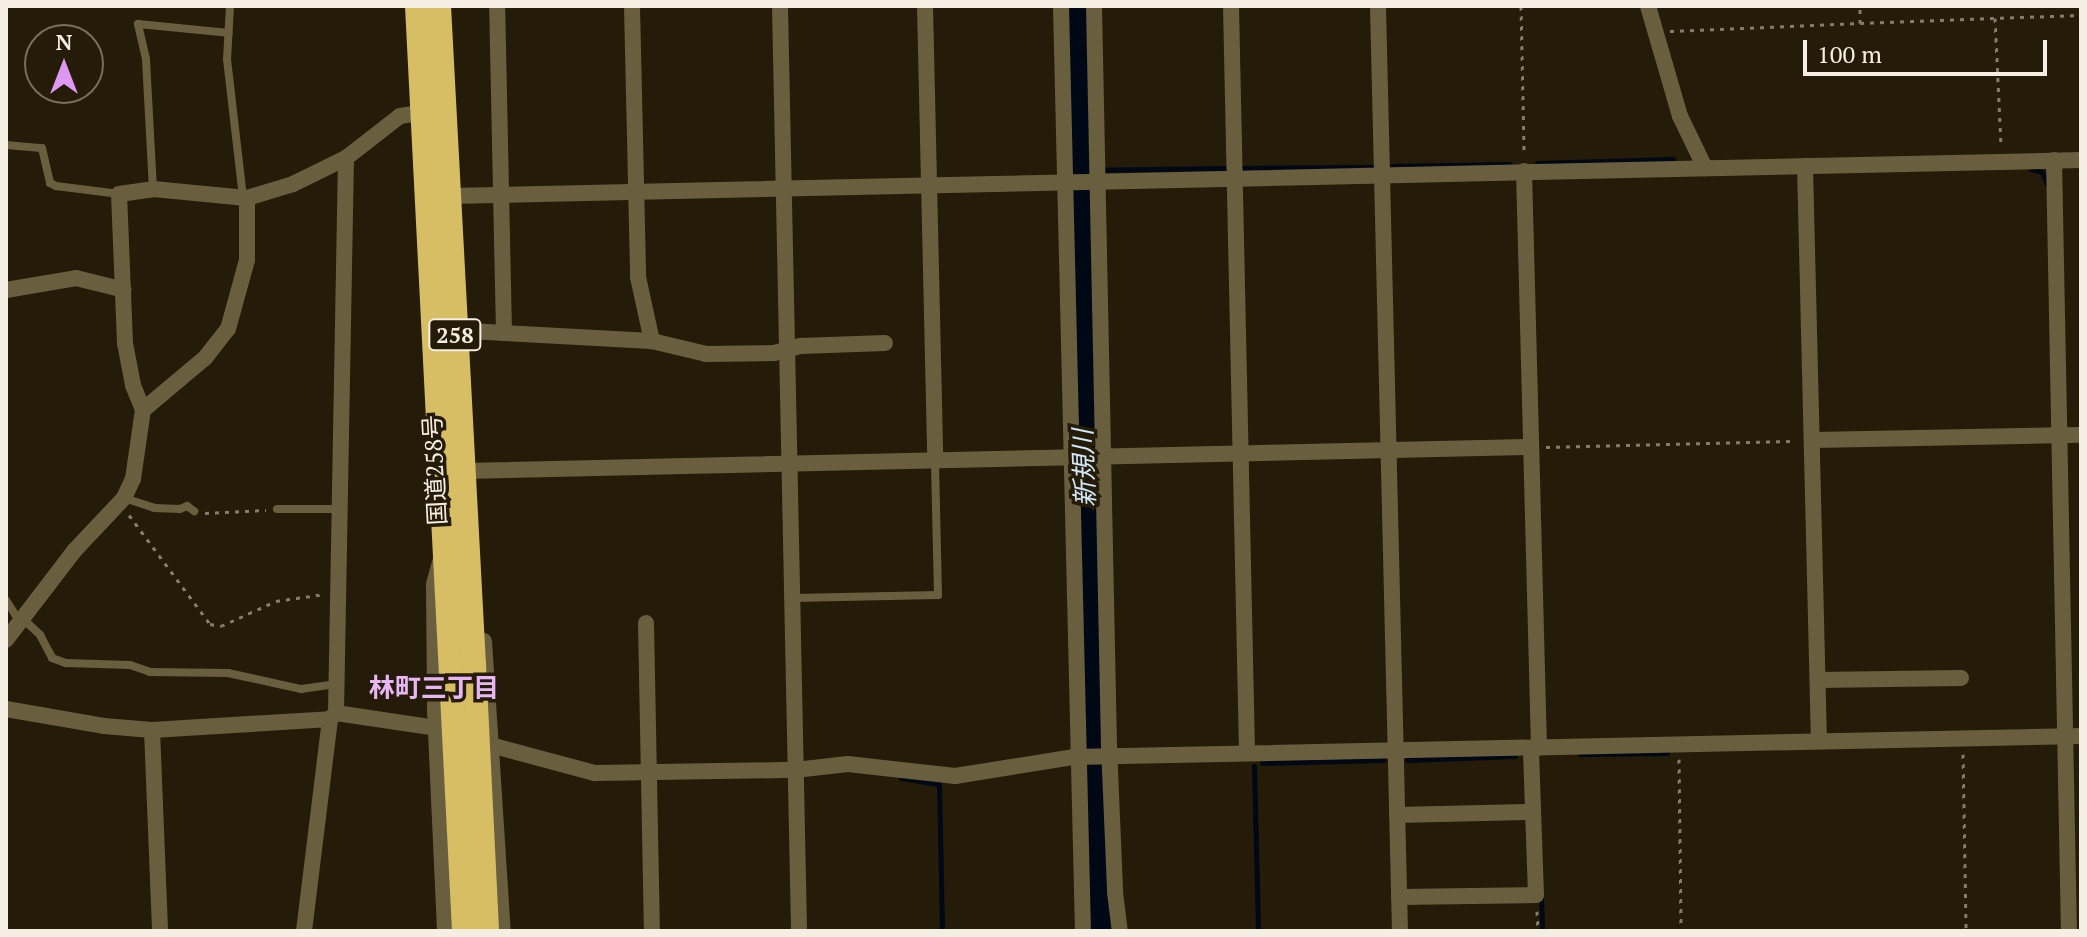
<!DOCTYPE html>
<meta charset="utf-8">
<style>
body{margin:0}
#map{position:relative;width:2087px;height:937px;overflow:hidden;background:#251b09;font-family:"PT Serif","Noto Sans JP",serif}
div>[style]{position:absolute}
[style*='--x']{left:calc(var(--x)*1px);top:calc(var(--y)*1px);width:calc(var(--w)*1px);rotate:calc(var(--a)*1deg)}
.stream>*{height:5px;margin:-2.5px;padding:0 2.5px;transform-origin:2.5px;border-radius:2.5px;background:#000715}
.river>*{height:30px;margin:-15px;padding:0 15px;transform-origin:15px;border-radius:15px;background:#000715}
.path>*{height:3px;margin-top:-1.5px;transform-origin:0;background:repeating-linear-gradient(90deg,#847c6d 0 4px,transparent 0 10px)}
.lane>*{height:8px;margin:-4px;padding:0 4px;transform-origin:4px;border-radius:4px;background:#695f3e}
.street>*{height:16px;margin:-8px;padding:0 8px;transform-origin:8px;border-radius:8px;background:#695f3e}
.highway>*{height:24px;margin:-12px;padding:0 12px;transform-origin:12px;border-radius:12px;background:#d7bd64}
.highway-bridge>*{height:24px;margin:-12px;padding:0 12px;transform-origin:12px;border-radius:12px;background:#d7bd64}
span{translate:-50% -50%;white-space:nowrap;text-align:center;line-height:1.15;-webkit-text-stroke:7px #251b09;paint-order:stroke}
.shield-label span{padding:2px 6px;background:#251b09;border:2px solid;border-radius:6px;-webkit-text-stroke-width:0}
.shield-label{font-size:22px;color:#f5eee3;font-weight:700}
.street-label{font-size:24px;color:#f5eee3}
.water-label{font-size:26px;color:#d1e8f8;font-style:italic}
.neighbourhood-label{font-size:26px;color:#e7b6f4;font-weight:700}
.frame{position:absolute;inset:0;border:8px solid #f5eee3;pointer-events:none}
.north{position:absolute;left:24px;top:24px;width:80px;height:80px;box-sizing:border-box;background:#251b09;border:2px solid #786f60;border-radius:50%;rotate:0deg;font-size:22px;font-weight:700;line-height:32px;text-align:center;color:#f5eee3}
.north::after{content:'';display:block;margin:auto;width:28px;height:36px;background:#df98f1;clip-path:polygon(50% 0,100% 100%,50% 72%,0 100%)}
.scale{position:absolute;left:1803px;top:40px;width:244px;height:36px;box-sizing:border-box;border:4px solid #f5eee3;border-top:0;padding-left:10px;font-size:24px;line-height:28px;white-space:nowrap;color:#f5eee3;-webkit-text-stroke:6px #251b09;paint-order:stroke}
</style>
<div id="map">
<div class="stream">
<div style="--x:1537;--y:163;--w:136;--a:-1.7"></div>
<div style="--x:1392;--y:166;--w:118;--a:-1"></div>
<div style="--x:1242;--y:168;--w:132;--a:-0.4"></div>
<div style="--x:2030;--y:169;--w:12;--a:14"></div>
<div style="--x:2042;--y:172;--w:13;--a:67"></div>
<div style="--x:1082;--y:170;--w:145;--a:-0.8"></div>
<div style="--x:1580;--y:754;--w:87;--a:-0.7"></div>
<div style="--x:1407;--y:760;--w:108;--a:-2.1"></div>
<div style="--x:1262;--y:763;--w:122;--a:-1.4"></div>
<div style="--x:1254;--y:766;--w:165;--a:88.6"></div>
<div style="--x:901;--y:778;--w:38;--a:9"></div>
<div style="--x:939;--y:784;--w:147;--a:88.8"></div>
<div style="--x:1541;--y:896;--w:35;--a:88"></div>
</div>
<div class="river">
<div style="--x:1079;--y:6;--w:278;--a:88.8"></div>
<div style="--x:1085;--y:284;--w:39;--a:99"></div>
<div style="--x:1079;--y:323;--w:155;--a:88.9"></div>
<div style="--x:1082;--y:478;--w:43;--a:82.1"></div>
<div style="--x:1088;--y:521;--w:410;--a:88.6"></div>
</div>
<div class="path">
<div style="--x:1521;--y:6;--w:148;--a:88.8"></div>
<div style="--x:1995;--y:18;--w:128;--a:87.3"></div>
<div style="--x:1860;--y:23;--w:221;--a:-2.1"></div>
<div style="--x:1670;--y:31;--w:190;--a:-2.4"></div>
<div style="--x:1860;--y:23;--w:17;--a:-90"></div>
<div style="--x:1546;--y:447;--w:248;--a:-1.4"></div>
<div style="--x:205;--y:513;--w:61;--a:-2.8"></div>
<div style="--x:129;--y:515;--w:136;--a:53.4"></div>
<div style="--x:210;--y:624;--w:11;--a:10"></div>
<div style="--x:221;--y:626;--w:60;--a:-24.4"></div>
<div style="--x:276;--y:601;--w:49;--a:-8.3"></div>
<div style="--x:1963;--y:754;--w:177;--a:89"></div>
<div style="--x:1679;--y:759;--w:172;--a:89.3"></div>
<div style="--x:1537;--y:911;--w:20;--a:87"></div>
</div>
<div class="lane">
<div style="--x:230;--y:6;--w:53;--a:93.2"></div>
<div style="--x:227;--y:59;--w:140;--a:83.4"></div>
<div style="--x:6;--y:145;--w:36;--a:5"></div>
<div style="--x:42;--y:148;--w:36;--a:77"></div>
<div style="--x:50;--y:183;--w:7;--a:27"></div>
<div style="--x:56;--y:186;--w:64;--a:7.2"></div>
<div style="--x:153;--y:189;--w:130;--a:-93.1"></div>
<div style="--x:146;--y:59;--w:36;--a:-103"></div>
<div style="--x:138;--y:24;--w:91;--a:5.6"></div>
<div style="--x:124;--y:498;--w:32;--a:18"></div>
<div style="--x:154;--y:508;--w:26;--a:2"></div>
<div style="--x:180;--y:509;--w:8;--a:-23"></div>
<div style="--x:187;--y:506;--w:9;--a:36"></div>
<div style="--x:277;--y:509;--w:62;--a:0"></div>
<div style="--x:793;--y:598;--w:145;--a:-1.2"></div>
<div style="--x:938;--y:595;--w:134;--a:-91.3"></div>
<div style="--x:6;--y:600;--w:25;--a:58"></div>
<div style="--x:22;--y:618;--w:25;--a:43"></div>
<div style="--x:40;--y:635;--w:26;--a:62"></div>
<div style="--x:52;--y:658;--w:15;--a:20"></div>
<div style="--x:66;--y:663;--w:64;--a:1.8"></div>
<div style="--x:130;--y:665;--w:21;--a:19"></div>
<div style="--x:150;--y:672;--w:78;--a:0.7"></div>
<div style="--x:228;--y:673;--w:75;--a:12.4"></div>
<div style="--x:301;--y:689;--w:35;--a:-8"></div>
</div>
<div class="street">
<div style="--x:632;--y:6;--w:271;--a:88.7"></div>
<div style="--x:638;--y:277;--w:66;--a:77.7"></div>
<div style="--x:780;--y:6;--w:925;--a:88.82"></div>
<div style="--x:925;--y:6;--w:454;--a:88.7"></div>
<div style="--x:1061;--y:6;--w:925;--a:88.64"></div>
<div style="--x:1094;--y:6;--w:740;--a:88.84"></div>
<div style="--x:1109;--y:746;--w:146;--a:87.6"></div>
<div style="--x:1115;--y:892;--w:39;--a:83"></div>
<div style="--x:1231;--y:6;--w:747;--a:88.77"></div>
<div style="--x:1378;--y:6;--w:925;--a:88.64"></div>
<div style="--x:1648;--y:6;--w:115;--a:73.8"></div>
<div style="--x:1680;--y:116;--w:58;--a:64.3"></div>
<div style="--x:2054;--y:160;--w:771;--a:88.89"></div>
<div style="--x:1805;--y:166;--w:575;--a:88.61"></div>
<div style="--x:1524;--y:171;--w:577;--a:88.51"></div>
<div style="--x:449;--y:196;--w:1632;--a:-1.26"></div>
<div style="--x:6;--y:290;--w:71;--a:-9.7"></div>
<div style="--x:76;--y:278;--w:49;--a:14"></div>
<div style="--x:455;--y:330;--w:49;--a:3.5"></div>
<div style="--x:504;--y:333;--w:327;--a:-91.2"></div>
<div style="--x:504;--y:333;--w:148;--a:3.1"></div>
<div style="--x:652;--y:341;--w:56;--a:13.5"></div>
<div style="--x:706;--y:354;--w:68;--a:-0.8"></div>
<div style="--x:774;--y:353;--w:27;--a:-15"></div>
<div style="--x:800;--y:346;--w:85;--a:-2"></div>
<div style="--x:143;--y:410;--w:27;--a:-112"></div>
<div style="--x:133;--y:385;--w:43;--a:-100.8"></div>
<div style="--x:125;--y:343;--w:149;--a:-92.3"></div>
<div style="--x:119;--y:194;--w:34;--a:-8"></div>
<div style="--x:153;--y:189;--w:94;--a:5.5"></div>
<div style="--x:247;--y:198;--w:48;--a:-16.9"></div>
<div style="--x:293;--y:184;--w:59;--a:-26.1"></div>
<div style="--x:346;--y:158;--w:68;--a:-37.9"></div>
<div style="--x:400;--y:116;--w:30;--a:-9"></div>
<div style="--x:1814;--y:440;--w:267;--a:-1.1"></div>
<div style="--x:463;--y:471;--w:1067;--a:-1.29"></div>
<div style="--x:440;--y:562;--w:24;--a:105"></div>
<div style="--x:434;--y:585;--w:125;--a:89.5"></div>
<div style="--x:435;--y:710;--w:221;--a:87.4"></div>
<div style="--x:646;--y:623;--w:308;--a:88.9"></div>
<div style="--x:6;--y:640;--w:112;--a:-52.6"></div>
<div style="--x:74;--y:551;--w:73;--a:-46.7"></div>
<div style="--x:124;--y:498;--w:21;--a:-65"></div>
<div style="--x:133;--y:479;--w:70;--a:-81.8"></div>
<div style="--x:143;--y:410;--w:81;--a:-40"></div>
<div style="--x:205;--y:358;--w:37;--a:-52"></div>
<div style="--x:228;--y:329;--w:72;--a:-74.6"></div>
<div style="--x:247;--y:260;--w:62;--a:-90"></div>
<div style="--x:484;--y:641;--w:291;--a:86.3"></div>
<div style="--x:1818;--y:680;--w:143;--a:-0.8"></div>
<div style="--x:6;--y:709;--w:99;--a:9.8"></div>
<div style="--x:104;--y:726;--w:48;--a:4.8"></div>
<div style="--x:152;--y:730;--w:178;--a:-3.5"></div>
<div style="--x:336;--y:713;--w:101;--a:8.5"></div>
<div style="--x:152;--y:730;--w:201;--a:87.7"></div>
<div style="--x:494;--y:746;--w:105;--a:15"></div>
<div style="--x:595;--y:773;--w:200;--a:-0.9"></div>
<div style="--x:795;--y:770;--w:53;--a:-6.5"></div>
<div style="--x:848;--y:764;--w:108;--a:6.4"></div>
<div style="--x:955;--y:776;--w:121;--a:-9.1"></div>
<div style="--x:1074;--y:757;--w:1007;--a:-1.19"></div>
<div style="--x:1397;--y:815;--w:135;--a:-1.3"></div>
<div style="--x:1399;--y:897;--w:137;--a:-0.8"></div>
<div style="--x:1536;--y:895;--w:146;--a:-92"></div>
<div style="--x:304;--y:931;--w:214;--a:-83"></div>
<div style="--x:330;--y:719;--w:8;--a:-45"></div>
<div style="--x:336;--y:713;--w:555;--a:-88.97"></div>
</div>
<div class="highway">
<div style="--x:417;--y:6;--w:926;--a:87.09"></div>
<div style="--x:439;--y:6;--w:659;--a:86.96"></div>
</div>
<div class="highway-bridge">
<div style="--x:474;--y:664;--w:267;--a:87.2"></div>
</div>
<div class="shield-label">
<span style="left:455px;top:335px">258</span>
</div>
<div class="street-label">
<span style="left:435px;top:470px;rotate:-93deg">国道258号</span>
</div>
<div class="water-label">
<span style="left:1084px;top:468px;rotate:-92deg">新規川</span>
</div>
<div class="neighbourhood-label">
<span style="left:434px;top:688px">林町三丁目</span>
</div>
<div class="frame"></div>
<div class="north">N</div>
<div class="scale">100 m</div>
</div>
